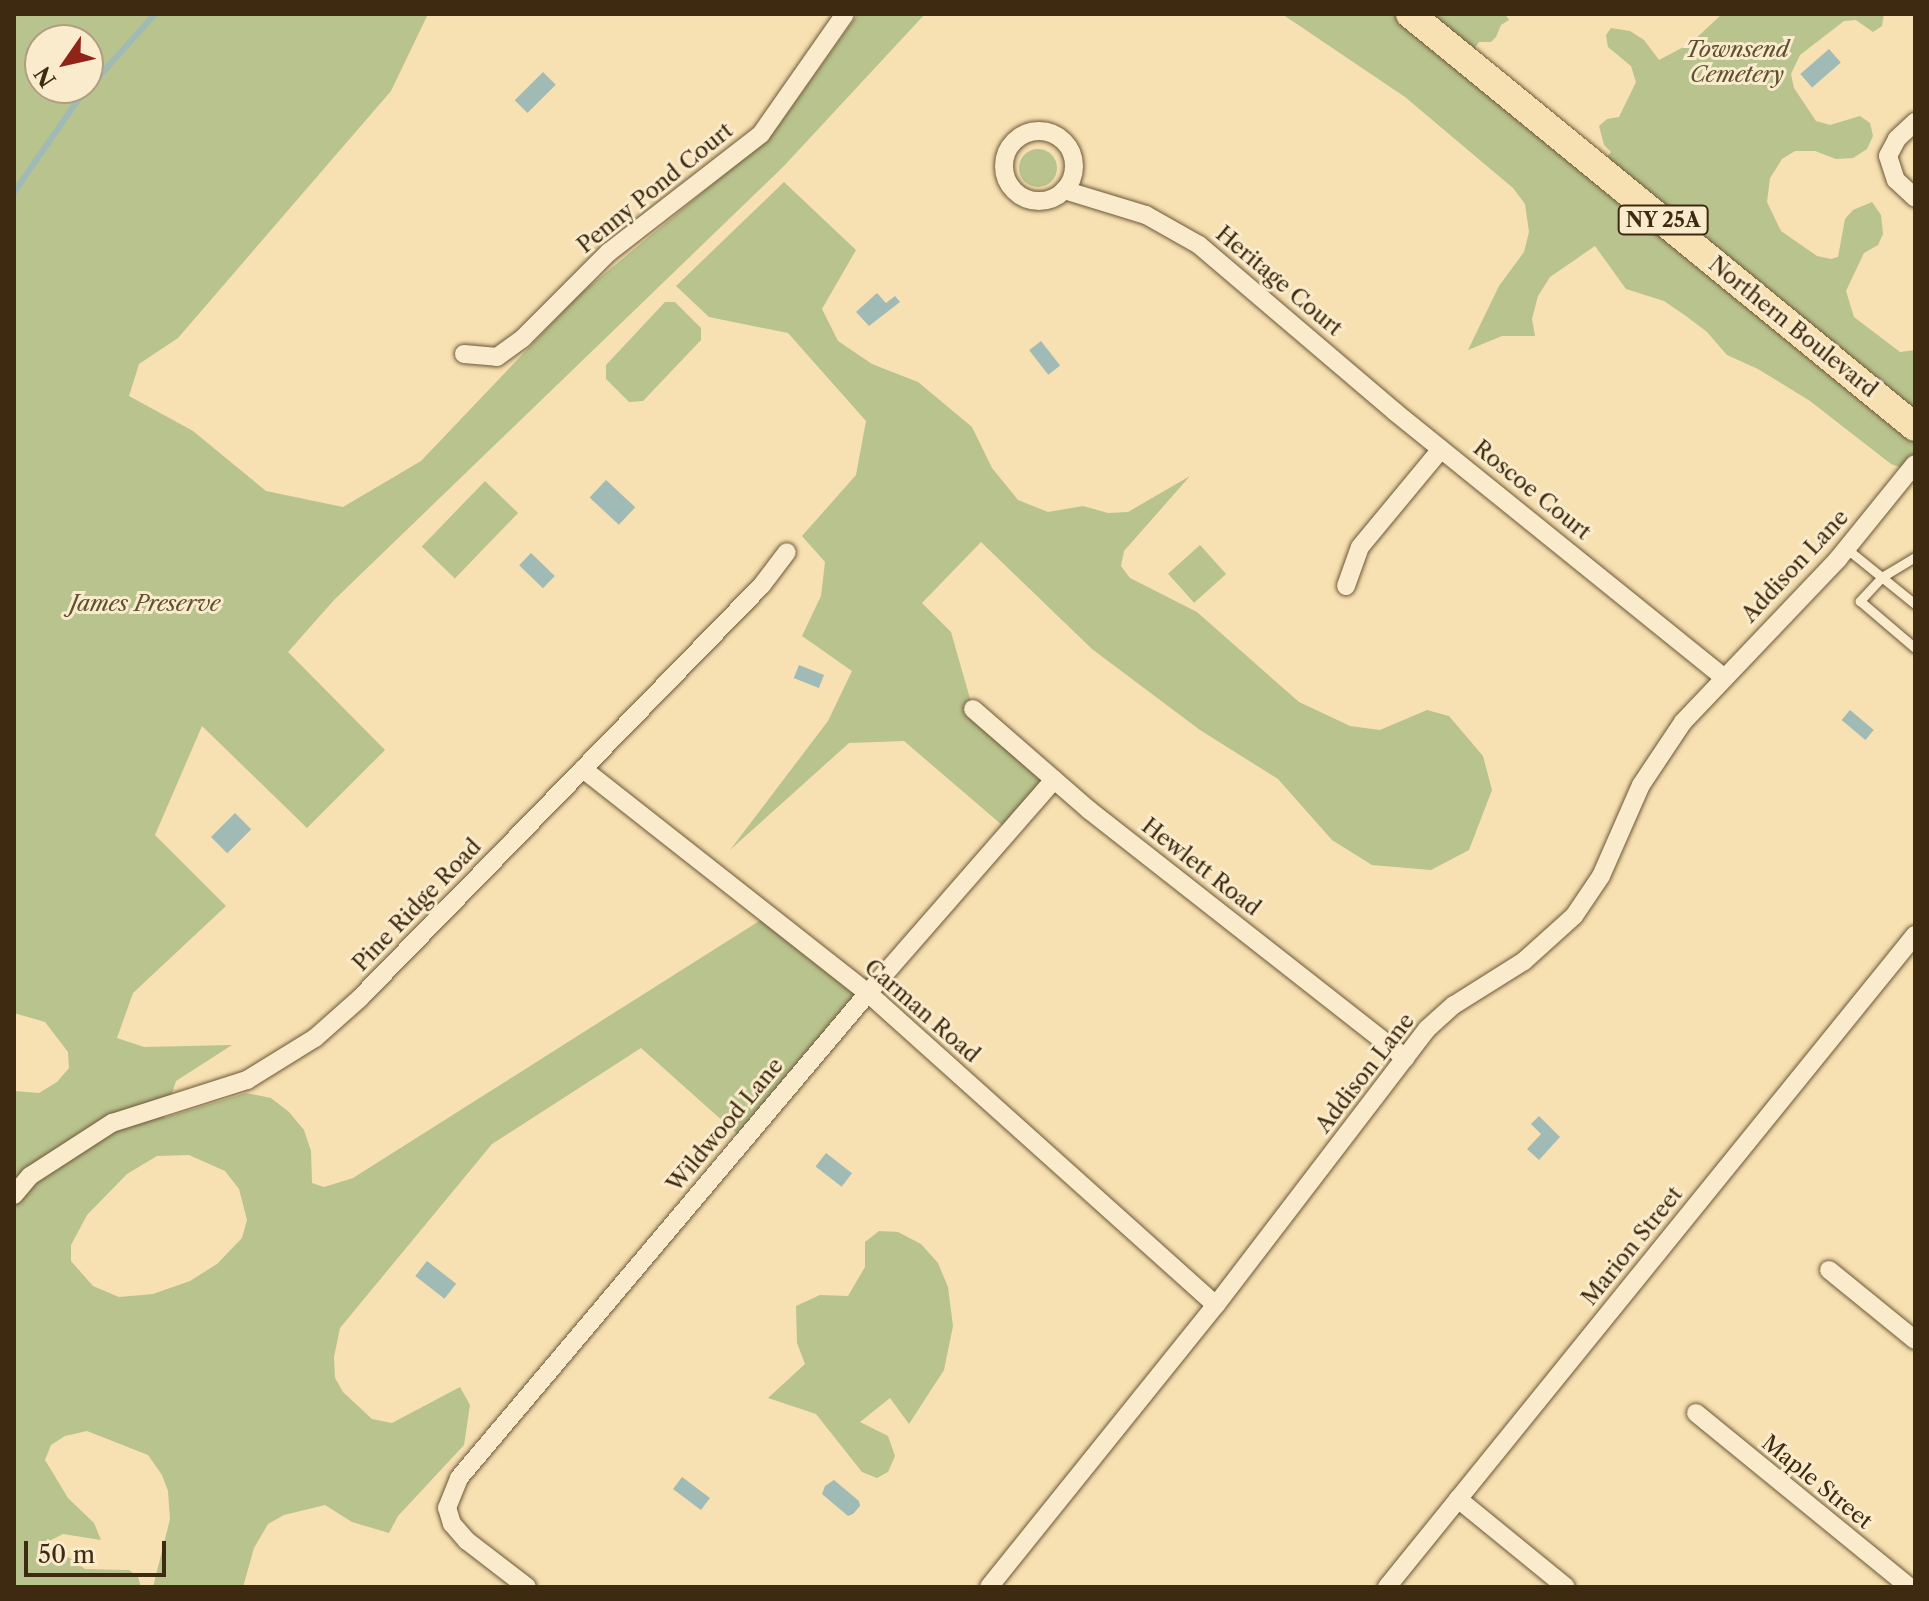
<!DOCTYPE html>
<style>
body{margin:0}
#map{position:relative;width:1929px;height:1601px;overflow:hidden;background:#f7e0b1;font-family:"Libre Caslon Text",serif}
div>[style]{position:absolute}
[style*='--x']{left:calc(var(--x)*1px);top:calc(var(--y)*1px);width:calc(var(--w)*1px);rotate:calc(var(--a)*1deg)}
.green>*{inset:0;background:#b9c38e;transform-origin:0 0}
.round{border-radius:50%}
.water>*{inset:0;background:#a0bbb5;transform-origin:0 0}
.stream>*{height:6px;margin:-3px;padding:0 3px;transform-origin:3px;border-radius:3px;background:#a0bbb5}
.roads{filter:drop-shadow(0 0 2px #6c5838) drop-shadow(0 0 2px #6c5838)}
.service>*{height:9px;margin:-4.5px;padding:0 4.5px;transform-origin:4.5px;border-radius:4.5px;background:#faebcc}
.minor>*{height:18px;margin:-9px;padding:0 9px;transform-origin:9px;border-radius:9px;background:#faebcc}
.minor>.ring{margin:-9px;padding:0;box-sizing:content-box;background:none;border:18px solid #faebcc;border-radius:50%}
.primary>*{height:28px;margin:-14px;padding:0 14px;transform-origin:14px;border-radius:14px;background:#f7e0b1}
span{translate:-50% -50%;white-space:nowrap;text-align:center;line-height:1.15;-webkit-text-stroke:6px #faebcc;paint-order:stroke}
.shield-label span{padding:2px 6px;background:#faebcc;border:2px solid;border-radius:6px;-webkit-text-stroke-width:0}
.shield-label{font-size:20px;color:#3e2a10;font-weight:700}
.park-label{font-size:22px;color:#5d5030;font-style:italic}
.street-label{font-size:22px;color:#3e2a10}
.frame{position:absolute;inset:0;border:16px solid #3e2a10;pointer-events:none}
.north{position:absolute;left:24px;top:24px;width:80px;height:80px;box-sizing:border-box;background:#faebcc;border:2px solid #af9e81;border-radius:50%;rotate:236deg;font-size:22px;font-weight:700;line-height:32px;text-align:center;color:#3e2a10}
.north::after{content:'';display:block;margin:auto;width:28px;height:36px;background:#8f2418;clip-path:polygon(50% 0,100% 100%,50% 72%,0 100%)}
.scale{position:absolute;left:24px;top:1541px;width:142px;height:36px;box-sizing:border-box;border:4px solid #3e2a10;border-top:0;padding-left:10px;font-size:24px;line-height:28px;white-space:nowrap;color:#3e2a10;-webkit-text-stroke:6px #faebcc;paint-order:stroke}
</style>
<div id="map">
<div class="green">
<div style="clip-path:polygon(evenodd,14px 14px,428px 14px,391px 91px,178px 338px,139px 364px,129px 396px,193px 431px,266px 491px,343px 507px,421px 461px,580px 294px,771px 136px,858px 14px,925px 14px,783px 167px,334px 600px,288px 652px,385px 750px,307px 828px,202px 726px,155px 835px,226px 906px,133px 993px,117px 1038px,144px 1047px,232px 1045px,176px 1081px,164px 1118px,246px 1093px,271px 1098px,289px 1112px,304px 1130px,311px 1151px,312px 1183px,324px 1187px,353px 1178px,767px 916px,868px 993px,744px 1140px,641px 1048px,492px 1144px,340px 1328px,334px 1357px,335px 1378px,343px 1392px,372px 1419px,392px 1423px,460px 1387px,470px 1405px,464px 1445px,398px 1516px,389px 1533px,352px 1522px,325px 1505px,284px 1515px,268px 1524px,254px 1548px,243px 1587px,153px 1587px,170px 1519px,168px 1491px,162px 1475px,148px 1455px,87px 1431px,65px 1436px,51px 1445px,45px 1460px,68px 1498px,94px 1523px,101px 1540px,63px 1534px,47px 1542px,85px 1569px,129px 1570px,138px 1577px,141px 1587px,14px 1587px,14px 1091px,39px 1093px,57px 1082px,69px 1068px,68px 1052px,45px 1022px,14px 1013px,14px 14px,40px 40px,88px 40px,88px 88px,40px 88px,40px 40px,14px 14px,189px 1155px,225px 1171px,239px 1189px,247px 1220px,242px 1238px,217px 1264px,190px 1281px,153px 1294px,119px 1297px,93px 1286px,71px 1261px,71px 1245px,87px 1215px,127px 1174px,157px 1156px,189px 1155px)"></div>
<div style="clip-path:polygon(1282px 14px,1505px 14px,1509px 20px,1501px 25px,1496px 37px,1491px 42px,1479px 42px,1467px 59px,1599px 166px,1611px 152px,1604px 145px,1599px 126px,1607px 119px,1619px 117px,1636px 82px,1631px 66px,1608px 47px,1606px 35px,1611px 28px,1630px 31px,1644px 40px,1659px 60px,1691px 43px,1722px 14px,1884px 14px,1882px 26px,1873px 32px,1856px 20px,1844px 21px,1800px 55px,1791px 74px,1794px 88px,1816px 121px,1830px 125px,1860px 116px,1870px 123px,1873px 136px,1867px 149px,1853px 158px,1836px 159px,1815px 151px,1795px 151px,1782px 159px,1770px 178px,1767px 202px,1781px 231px,1817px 256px,1831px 259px,1838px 257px,1845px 219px,1853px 210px,1872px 202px,1881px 215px,1883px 234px,1878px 245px,1864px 253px,1846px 291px,1854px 317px,1900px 352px,1915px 350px,1915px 464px,1902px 468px,1891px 464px,1810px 401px,1758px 369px,1727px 355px,1707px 332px,1686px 316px,1664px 301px,1626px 289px,1595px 246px,1550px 277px,1538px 296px,1532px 319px,1535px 336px,1502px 336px,1468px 350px,1499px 286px,1524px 252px,1529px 232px,1525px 204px,1513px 188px,1405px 97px)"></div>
<div class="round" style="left:1019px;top:149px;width:38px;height:38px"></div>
<div style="clip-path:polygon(784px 182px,856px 250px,822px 309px,838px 341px,872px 364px,918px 382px,972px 427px,992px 468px,1018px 500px,1048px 512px,1083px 506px,1108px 513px,1128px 512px,1190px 476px,1124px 551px,1121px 566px,1130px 578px,1197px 612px,1299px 702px,1350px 726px,1380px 730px,1427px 710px,1449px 716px,1483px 756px,1492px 790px,1469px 850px,1431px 870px,1372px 865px,1332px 840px,1278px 779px,1200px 730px,1092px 649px,981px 542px,922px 603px,951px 632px,973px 709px,1054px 780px,1009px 831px,904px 741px,849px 743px,730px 850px,828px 721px,852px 671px,802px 636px,821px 596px,825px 562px,802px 536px,856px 475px,866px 421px,788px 333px,709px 317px,676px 286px)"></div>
<div style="clip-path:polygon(665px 302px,675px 302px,701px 328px,701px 340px,643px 401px,629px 402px,606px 379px,606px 365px)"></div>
<div style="left:485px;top:481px;width:46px;height:91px;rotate:44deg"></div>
<div style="left:1200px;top:545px;width:39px;height:43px;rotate:48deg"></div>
<div style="clip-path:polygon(879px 1231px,898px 1232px,921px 1244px,938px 1263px,948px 1287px,953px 1326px,944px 1370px,909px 1424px,890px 1398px,860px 1422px,888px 1436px,895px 1456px,888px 1472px,877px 1478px,862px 1472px,816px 1414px,768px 1398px,805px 1364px,797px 1343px,796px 1306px,820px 1295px,848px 1296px,865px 1267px,865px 1242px)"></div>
</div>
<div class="water">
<div style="left:1829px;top:49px;width:18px;height:38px;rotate:49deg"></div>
<div style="left:543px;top:72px;width:18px;height:40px;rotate:45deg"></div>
<div style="clip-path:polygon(877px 293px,886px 303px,895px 296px,900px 302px,869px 326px,856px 312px)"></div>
<div style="left:1041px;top:341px;width:31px;height:15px;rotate:52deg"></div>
<div style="left:606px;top:480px;width:40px;height:24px;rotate:43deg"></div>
<div style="left:531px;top:553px;width:33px;height:17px;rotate:44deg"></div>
<div style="left:799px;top:665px;width:27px;height:14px;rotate:22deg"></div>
<div style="left:1850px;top:710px;width:31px;height:13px;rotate:40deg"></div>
<div style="left:235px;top:813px;width:23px;height:34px;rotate:45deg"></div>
<div style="clip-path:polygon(1539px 1116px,1560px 1137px,1539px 1160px,1527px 1149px,1541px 1134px,1531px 1124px)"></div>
<div style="left:826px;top:1153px;width:33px;height:17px;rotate:38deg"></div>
<div style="left:427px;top:1261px;width:37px;height:19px;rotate:38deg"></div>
<div style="left:682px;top:1477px;width:35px;height:15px;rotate:37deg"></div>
<div style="clip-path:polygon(834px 1480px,859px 1501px,860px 1506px,853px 1514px,848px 1516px,822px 1494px,825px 1486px)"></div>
</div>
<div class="stream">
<div style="--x:14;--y:192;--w:112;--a:-55.2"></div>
<div style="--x:78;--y:100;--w:115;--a:-48.2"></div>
</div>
<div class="roads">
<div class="service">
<div style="--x:1847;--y:549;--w:87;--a:39"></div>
<div style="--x:1915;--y:557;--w:39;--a:149"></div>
<div style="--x:1882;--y:577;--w:33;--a:133"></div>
<div style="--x:1860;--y:601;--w:72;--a:40.5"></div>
</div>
<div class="minor">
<div style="--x:1915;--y:122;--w:25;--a:137"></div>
<div style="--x:1897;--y:139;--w:19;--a:118"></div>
<div style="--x:1888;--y:156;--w:25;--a:72"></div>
<div style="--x:1896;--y:180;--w:26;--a:43"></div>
<div class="ring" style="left:1004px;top:131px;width:52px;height:52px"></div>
<div style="--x:1064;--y:190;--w:86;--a:17"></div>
<div style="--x:1146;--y:215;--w:61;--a:29.5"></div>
<div style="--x:1199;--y:245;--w:257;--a:40.4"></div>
<div style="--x:1395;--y:412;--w:422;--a:38.9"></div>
<div style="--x:464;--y:354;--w:33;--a:5"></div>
<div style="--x:497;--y:357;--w:32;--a:-36"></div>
<div style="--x:523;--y:338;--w:122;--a:-45"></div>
<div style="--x:609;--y:252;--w:192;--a:-37.8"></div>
<div style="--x:761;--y:134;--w:146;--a:-55"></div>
<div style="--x:1346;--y:586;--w:41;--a:-70.3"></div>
<div style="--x:1360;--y:547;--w:127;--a:-50.4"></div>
<div style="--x:973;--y:709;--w:154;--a:41"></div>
<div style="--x:1089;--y:810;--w:402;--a:38.1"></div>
<div style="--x:583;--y:769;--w:362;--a:38.2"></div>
<div style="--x:868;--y:993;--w:467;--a:41.9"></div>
<div style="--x:14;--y:1195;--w:25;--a:-50"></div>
<div style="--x:30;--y:1176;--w:98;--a:-32.9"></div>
<div style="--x:112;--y:1123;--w:142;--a:-17.7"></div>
<div style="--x:247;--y:1080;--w:80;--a:-31.7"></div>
<div style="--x:315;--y:1038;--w:60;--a:-41.6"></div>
<div style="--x:360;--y:998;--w:576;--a:-45.77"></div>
<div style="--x:762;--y:585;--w:41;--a:-52.9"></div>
<div style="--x:1829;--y:1270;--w:111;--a:39.1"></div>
<div style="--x:1696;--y:1413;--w:275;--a:39.2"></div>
<div style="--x:1458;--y:1499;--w:139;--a:39.2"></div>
<div style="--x:527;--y:1587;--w:76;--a:-142.5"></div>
<div style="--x:467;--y:1541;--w:23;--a:-131"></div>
<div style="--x:452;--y:1524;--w:17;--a:-107"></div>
<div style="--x:447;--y:1508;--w:32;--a:-68"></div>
<div style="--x:459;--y:1478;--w:634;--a:-49.86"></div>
<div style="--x:868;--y:993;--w:283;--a:-48.9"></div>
<div style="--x:989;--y:1587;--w:362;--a:-51.2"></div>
<div style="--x:1216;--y:1305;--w:347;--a:-52.6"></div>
<div style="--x:1427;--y:1029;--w:36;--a:-42"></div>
<div style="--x:1454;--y:1005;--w:83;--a:-32.2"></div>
<div style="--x:1524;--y:961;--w:67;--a:-42"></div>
<div style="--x:1574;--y:916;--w:48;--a:-56"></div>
<div style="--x:1601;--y:876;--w:99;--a:-66.3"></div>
<div style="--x:1641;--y:785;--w:76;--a:-56.3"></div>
<div style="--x:1683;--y:722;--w:225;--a:-46.4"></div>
<div style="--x:1838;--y:559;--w:122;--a:-51"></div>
<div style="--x:1387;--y:1587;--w:839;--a:-51"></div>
</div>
<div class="primary">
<div style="--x:1410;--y:14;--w:652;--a:39.28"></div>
</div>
</div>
<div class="shield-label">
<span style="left:1663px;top:220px">NY 25A</span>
</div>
<div class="park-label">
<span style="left:1737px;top:62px">Townsend<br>Cemetery</span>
<span style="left:145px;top:604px">James Preserve</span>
</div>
<div class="street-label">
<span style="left:655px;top:188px;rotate:-39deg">Penny Pond Court</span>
<span style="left:1279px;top:281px;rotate:40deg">Heritage Court</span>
<span style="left:1793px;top:327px;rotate:39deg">Northern Boulevard</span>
<span style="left:1532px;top:490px;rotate:39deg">Roscoe Court</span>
<span style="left:1795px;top:566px;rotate:-47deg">Addison Lane</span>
<span style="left:1201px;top:867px;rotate:38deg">Hewlett Road</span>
<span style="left:417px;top:905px;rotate:-46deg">Pine Ridge Road</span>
<span style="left:922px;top:1011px;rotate:41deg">Carman Road</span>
<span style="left:1365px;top:1073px;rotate:-52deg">Addison Lane</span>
<span style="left:725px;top:1125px;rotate:-50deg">Wildwood Lane</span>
<span style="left:1632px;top:1246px;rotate:-51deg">Marion Street</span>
<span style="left:1817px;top:1482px;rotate:39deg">Maple Street</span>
</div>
<div class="frame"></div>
<div class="north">N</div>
<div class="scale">50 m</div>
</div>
